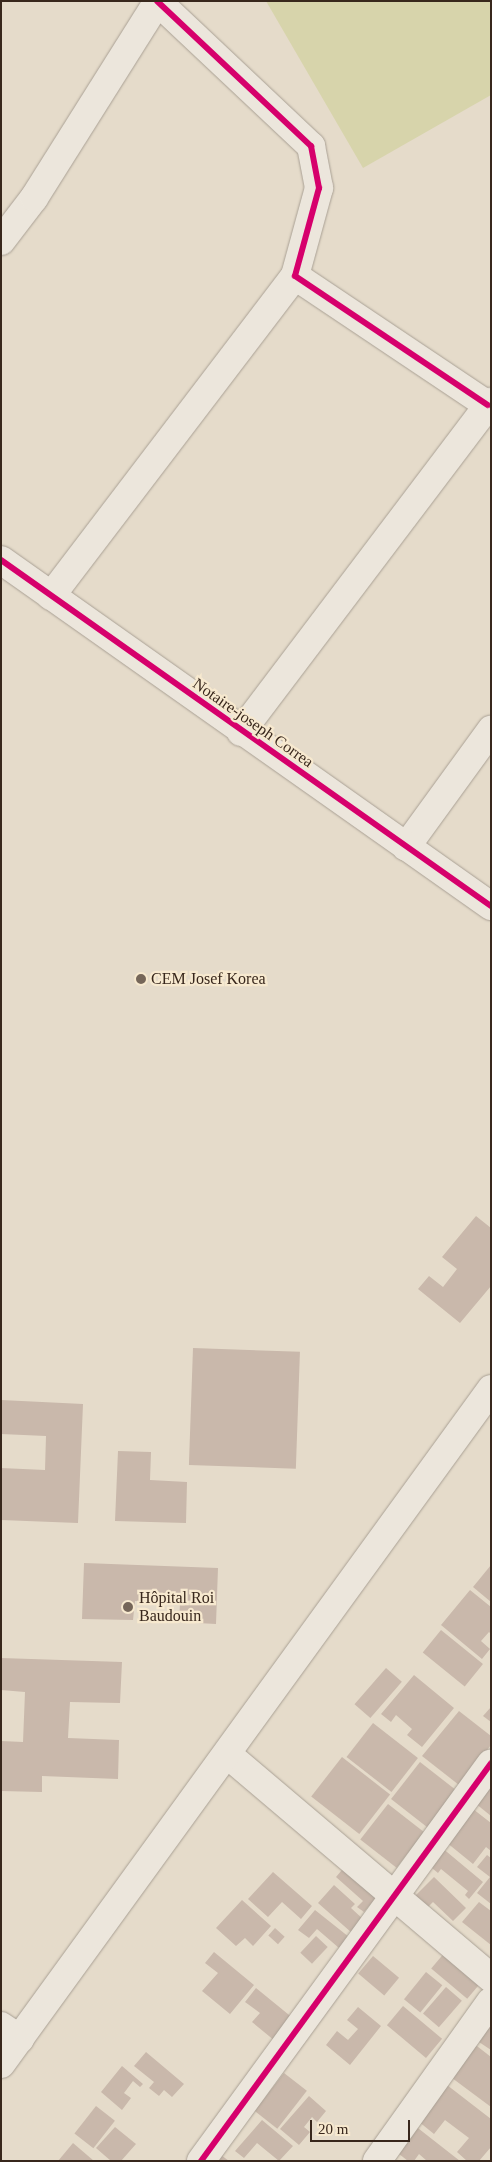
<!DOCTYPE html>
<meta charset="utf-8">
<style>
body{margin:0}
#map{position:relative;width:492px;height:2162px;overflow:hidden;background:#e5dbca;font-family:"Times New Roman",serif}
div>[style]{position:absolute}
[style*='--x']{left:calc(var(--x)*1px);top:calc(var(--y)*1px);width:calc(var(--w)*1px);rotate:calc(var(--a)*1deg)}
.green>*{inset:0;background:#d7d4ab}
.building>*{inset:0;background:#c9b8ab;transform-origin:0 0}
.roads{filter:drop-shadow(0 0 1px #a9a094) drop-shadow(0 0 1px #a9a094)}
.street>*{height:28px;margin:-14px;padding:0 14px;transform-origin:14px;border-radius:14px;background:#ece6dc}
.secondary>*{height:28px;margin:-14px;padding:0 14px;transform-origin:14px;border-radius:14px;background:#ece6dc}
.cycleway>*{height:6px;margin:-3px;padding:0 3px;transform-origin:3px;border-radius:3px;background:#d6006c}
.dots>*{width:14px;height:14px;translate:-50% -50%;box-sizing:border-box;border:2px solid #f7e9cf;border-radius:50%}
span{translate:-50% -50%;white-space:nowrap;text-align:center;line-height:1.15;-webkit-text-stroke:4.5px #f7e9cf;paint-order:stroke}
.street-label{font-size:16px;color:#38271c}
.poi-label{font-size:16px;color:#38271c}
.left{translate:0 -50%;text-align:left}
.frame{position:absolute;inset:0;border:2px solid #38271c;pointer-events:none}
.scale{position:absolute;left:310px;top:2120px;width:100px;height:22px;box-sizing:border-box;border:2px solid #38271c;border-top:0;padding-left:6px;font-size:15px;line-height:18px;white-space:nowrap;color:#38271c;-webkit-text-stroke:4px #f7e9cf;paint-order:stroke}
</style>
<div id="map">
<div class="green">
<div style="clip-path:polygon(266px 1px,491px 1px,491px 95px,363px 168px)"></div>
</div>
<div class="building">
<div style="clip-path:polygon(476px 1216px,491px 1228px,491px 1286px,460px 1323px,418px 1289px,429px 1276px,443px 1287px,457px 1269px,442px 1257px)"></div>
<div style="left:193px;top:1348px;width:107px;height:117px;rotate:2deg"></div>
<div style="clip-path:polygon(1px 1400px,83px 1404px,78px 1523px,1px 1520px,1px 1468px,45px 1470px,46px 1436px,1px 1434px)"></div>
<div style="clip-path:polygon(118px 1451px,151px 1452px,150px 1480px,187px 1482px,186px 1523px,115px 1521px)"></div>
<div style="clip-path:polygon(84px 1563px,218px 1568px,216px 1624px,179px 1622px,180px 1603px,135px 1601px,133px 1620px,82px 1619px)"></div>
<div style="clip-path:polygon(491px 1565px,491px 1602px,473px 1587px)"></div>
<div style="clip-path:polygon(470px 1590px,491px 1607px,491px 1634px,489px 1632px,481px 1641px,490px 1649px,482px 1659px,441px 1625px)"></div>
<div style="left:441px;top:1630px;width:54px;height:29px;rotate:39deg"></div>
<div style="clip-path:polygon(1px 1658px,122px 1662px,120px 1703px,70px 1702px,68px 1738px,119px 1740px,118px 1779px,42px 1776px,42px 1792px,1px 1791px,1px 1741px,23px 1742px,25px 1692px,1px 1690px)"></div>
<div style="left:386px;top:1668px;width:21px;height:48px;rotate:41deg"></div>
<div style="clip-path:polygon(414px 1675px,454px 1708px,422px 1747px,407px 1735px,412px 1729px,396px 1715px,391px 1722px,381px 1714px)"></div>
<div style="clip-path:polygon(491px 1707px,491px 1722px,483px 1716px)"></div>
<div style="clip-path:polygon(459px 1711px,491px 1736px,491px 1745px,459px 1785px,422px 1756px)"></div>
<div style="left:373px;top:1723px;width:57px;height:43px;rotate:38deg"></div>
<div style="left:342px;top:1757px;width:61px;height:50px;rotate:38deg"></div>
<div style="left:420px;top:1762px;width:48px;height:47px;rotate:38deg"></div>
<div style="clip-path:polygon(488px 1787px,491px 1789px,491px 1816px,475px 1803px)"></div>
<div style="left:388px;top:1804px;width:46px;height:45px;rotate:38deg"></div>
<div style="clip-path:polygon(473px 1809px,491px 1823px,491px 1851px,486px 1847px,473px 1864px,446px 1842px)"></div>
<div style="clip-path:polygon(441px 1847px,483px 1882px,469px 1899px,465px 1895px,468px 1891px,441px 1869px,438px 1873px,427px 1864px)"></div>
<div style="clip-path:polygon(487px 1855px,491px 1858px,491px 1904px,477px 1893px,490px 1877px,477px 1867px)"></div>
<div style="clip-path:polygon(347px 1864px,380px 1893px,364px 1912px,357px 1907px,363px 1901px,336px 1877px)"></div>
<div style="clip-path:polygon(273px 1872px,312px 1906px,301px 1919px,282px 1902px,268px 1917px,248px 1899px)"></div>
<div style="clip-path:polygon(434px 1877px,466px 1908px,453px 1921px,433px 1902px,425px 1910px,413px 1898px)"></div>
<div style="clip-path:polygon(334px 1885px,355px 1904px,351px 1908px,364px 1920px,352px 1933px,318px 1903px)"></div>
<div style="clip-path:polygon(242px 1900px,271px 1926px,253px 1946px,245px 1938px,236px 1946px,216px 1928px)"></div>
<div style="clip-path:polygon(479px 1902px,491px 1911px,491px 1945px,462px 1922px)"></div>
<div style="clip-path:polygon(315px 1910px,349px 1937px,339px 1948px,317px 1929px,309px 1938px,298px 1930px)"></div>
<div style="left:275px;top:1928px;width:13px;height:10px;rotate:42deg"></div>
<div style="left:316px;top:1936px;width:16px;height:23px;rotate:43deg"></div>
<div style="left:446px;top:1951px;width:47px;height:23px;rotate:40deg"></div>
<div style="clip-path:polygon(214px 1952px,254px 1985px,230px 2014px,202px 1991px,218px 1973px,205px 1963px)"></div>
<div style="left:373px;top:1956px;width:34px;height:23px;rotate:40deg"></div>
<div style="left:426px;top:1972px;width:21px;height:35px;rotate:39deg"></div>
<div style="left:446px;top:1987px;width:21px;height:35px;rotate:41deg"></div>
<div style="clip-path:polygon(256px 1988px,294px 2019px,275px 2041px,252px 2022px,260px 2013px,245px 2002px)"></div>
<div style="left:403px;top:2006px;width:51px;height:25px;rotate:40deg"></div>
<div style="clip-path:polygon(358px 2007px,381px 2026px,350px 2065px,326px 2045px,337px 2031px,348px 2040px,358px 2029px,347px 2020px)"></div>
<div style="clip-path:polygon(491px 2012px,491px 2050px,473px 2038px)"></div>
<div style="clip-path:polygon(473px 2043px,491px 2057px,491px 2107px,448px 2075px)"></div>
<div style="clip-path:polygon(146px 2052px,184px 2084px,172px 2097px,164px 2090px,159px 2096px,149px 2088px,154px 2082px,134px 2066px)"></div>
<div style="clip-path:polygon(122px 2066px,143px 2084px,140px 2087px,133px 2081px,124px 2093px,131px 2098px,122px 2110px,101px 2092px)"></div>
<div style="left:284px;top:2073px;width:29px;height:48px;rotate:38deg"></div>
<div style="clip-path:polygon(447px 2085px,491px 2119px,491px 2147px,479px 2161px,467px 2161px,457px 2152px,469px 2138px,445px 2120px,434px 2134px,418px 2121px)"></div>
<div style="clip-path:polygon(309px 2096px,326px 2111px,317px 2122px,312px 2117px,304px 2127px,310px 2132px,299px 2145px,280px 2129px)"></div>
<div style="left:96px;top:2106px;width:24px;height:35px;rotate:38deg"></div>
<div style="clip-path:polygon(262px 2120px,293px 2146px,279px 2161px,257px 2143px,244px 2158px,235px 2151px)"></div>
<div style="clip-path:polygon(414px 2125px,460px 2161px,427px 2161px,419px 2154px,414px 2161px,408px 2161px,394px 2150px)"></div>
<div style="clip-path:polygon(115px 2127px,136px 2144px,121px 2161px,111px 2161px,96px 2148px)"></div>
<div style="clip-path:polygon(73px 2143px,94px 2161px,58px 2161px)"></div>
<div style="clip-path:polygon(221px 2155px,229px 2161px,217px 2161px)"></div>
</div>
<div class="roads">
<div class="street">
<div style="--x:157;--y:1;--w:212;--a:43.3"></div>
<div style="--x:311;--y:146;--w:43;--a:79.2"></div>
<div style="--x:319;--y:188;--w:91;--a:105.3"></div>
<div style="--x:295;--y:276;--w:232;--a:33.8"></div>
<div style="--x:1;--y:241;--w:54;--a:-52.5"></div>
<div style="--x:34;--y:198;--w:233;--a:-57.8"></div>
<div style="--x:51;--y:596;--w:402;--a:-52.7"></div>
<div style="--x:241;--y:732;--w:414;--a:-52.9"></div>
<div style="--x:406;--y:847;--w:145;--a:-54"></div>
<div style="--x:227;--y:1754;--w:346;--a:40.3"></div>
<div style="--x:1;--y:2026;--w:23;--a:34"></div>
<div style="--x:201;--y:2161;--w:492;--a:-53.9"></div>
<div style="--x:377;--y:2161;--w:196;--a:-54.5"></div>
</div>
<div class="secondary">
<div style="--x:1;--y:560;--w:600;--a:35.23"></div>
<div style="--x:1;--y:2064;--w:834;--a:-54.02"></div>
</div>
</div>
<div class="cycleway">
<div style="--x:157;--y:1;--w:212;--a:43.3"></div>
<div style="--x:311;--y:146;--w:43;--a:79.2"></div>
<div style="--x:319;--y:188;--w:91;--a:105.3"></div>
<div style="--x:295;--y:276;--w:232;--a:33.8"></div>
<div style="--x:1;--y:560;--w:600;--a:35.23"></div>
<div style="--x:201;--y:2161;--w:492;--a:-53.9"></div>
</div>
<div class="dots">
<div style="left:141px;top:979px;background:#756659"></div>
<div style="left:128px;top:1607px;background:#756659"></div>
</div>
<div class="street-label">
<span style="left:253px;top:723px;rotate:35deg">Notaire-joseph Correa</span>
</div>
<div class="poi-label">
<span class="left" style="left:151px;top:979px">CEM Josef Korea</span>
<span class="left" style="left:139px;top:1607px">Hôpital Roi<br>Baudouin</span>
</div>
<div class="frame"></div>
<div class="scale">20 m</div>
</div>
